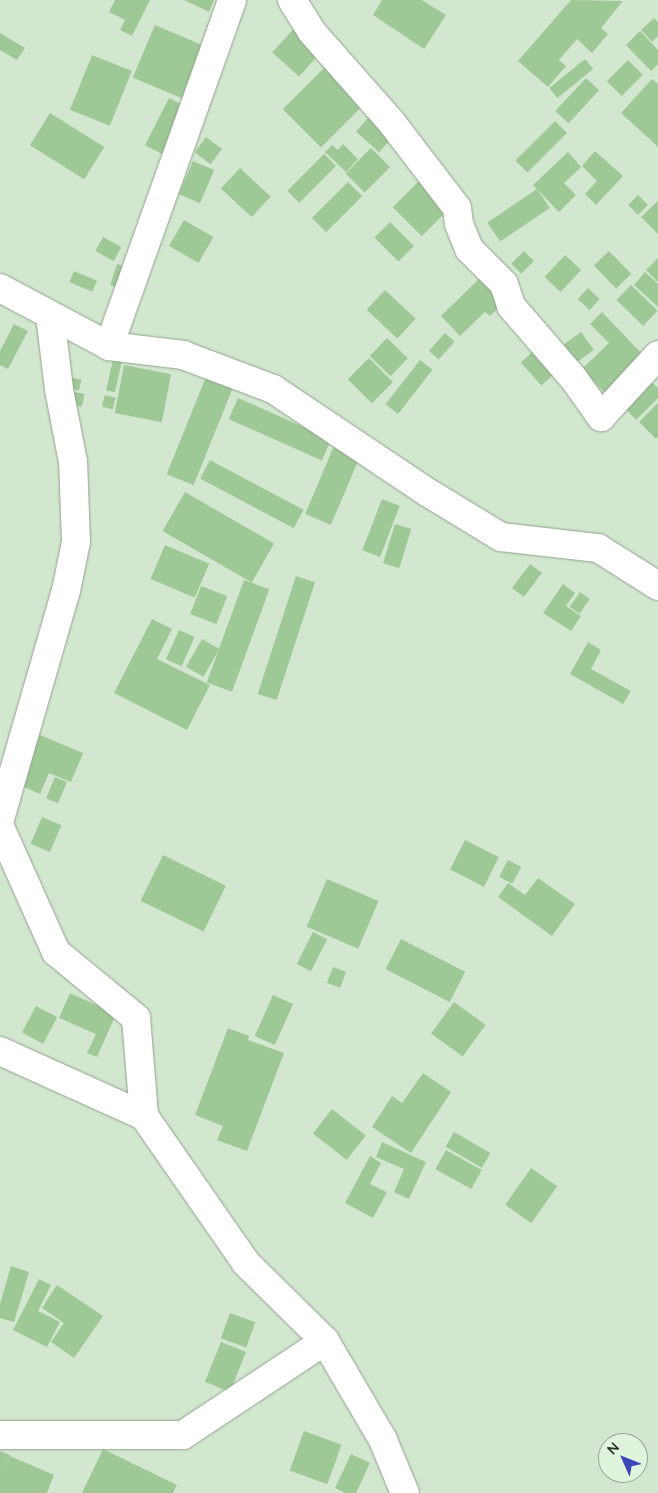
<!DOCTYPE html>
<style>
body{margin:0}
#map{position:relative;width:658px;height:1493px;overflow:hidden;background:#d3e7d0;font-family:Quicksand,sans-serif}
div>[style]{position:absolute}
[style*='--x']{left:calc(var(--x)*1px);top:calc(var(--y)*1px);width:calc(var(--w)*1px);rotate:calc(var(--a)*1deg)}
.building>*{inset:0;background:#9ec996;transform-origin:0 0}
.roads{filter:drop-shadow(0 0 1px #91a38d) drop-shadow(0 0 1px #91a38d)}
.street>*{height:28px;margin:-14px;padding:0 14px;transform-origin:14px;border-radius:14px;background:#fff}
span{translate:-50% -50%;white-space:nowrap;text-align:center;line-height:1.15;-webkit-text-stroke:4px #e0f4dd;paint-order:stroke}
.north{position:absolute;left:598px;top:1433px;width:50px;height:50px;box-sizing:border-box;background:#e0f4dd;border:1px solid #96a594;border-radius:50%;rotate:314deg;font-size:14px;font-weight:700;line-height:20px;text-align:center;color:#272e26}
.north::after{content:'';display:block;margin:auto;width:18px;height:22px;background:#3b45b9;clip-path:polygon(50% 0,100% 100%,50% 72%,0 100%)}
</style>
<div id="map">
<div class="building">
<div style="clip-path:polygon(115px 0,150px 0,132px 36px,120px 30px,125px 20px,109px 12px)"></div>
<div style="clip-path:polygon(184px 0,214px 0,209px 12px)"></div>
<div style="clip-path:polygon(382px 0,422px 0,446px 15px,424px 49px,373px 15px)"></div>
<div style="clip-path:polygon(571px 0,623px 1px,601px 28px,608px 34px,592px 53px,577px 39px,559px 60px,566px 66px,548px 87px,518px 61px)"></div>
<div style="clip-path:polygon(654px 18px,658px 22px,658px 36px,652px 42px,641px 30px)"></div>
<div style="left:155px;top:25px;width:57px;height:57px;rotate:23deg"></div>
<div style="left:297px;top:25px;width:36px;height:37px;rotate:42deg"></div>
<div style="clip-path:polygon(640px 31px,658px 50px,658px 64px,651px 71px,626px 45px)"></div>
<div style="clip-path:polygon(0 33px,25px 48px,17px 60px,0 50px)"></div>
<div style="left:92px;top:55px;width:43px;height:59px;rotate:22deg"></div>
<div style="left:585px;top:59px;width:13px;height:46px;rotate:51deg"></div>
<div style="left:628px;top:60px;width:21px;height:30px;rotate:45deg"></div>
<div style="left:328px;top:64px;width:54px;height:64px;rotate:45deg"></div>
<div style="left:586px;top:78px;width:18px;height:45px;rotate:43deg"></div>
<div style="clip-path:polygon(652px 79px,658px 84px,658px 147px,621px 113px)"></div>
<div style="left:169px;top:98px;width:20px;height:53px;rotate:27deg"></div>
<div style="left:50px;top:113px;width:64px;height:38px;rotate:32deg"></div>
<div style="left:370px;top:116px;width:31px;height:21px;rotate:42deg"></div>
<div style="left:555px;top:121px;width:17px;height:56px;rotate:45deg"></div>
<div style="left:206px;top:137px;width:20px;height:19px;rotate:37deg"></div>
<div style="clip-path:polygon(343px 144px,358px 159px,346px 172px,325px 152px,332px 145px,338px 150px)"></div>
<div style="left:371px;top:148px;width:27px;height:36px;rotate:45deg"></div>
<div style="clip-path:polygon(595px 151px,623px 176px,596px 205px,585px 194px,597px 181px,582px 166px)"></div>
<div style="clip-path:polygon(568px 152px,581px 167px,564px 183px,576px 195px,559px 212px,533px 185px)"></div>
<div style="left:324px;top:154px;width:17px;height:52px;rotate:45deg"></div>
<div style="left:193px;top:161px;width:23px;height:36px;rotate:23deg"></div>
<div style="left:240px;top:168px;width:42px;height:28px;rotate:43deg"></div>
<div style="left:419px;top:181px;width:41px;height:37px;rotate:45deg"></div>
<div style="left:348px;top:182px;width:20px;height:51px;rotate:45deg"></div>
<div style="left:537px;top:189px;width:23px;height:60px;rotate:56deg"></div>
<div style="left:638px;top:195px;width:14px;height:14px;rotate:45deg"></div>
<div style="clip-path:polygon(658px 201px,658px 234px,641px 217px)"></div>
<div style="left:184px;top:220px;width:34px;height:30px;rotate:30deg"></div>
<div style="left:390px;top:222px;width:34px;height:22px;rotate:45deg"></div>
<div style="left:103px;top:237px;width:21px;height:16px;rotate:29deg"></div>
<div style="left:524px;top:251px;width:14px;height:18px;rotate:45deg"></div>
<div style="left:609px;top:251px;width:32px;height:21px;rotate:46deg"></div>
<div style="left:565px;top:255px;width:22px;height:30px;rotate:43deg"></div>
<div style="clip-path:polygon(658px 258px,658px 282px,646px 270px)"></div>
<div style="left:117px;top:264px;width:16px;height:22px;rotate:18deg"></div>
<div style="left:74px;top:271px;width:25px;height:12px;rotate:23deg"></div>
<div style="clip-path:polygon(645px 272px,658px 284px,658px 307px,634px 285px)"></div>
<div style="clip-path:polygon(484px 274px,509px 298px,490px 316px,485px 312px,460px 336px,441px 316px)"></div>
<div style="left:631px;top:285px;width:37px;height:21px;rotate:44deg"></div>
<div style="left:588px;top:288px;width:16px;height:15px;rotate:43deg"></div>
<div style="left:385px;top:290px;width:42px;height:27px;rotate:43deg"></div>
<div style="clip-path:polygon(602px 312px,645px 357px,607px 395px,582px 369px,609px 343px,590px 324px)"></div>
<div style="clip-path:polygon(14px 324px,28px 331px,8px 369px,0 365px,0 351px)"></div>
<div style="left:581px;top:332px;width:22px;height:21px;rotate:54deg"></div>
<div style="left:445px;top:333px;width:13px;height:24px;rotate:42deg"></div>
<div style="left:387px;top:338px;width:29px;height:25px;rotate:44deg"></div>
<div style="left:540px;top:345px;width:31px;height:26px;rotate:48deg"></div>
<div style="left:369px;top:358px;width:34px;height:30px;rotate:45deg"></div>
<div style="left:113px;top:360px;width:9px;height:31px;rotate:13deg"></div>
<div style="left:420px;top:360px;width:16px;height:56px;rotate:38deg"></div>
<div style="left:124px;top:365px;width:48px;height:49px;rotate:11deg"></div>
<div style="left:66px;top:376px;width:16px;height:11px;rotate:14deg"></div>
<div style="clip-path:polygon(645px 376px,658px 388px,658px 398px,636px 420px,619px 402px)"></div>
<div style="left:206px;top:377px;width:29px;height:105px;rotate:22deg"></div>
<div style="left:66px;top:390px;width:19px;height:13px;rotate:12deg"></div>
<div style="left:105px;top:395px;width:11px;height:12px;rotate:15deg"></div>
<div style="left:238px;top:398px;width:102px;height:23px;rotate:24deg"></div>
<div style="clip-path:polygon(658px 403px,658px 437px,656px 439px,639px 422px)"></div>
<div style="left:334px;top:446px;width:28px;height:74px;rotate:23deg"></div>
<div style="left:210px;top:460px;width:106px;height:21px;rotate:28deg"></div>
<div style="left:185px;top:492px;width:103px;height:45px;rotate:30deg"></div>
<div style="left:382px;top:499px;width:19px;height:55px;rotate:21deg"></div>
<div style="left:395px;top:524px;width:17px;height:41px;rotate:17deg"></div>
<div style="left:165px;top:545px;width:48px;height:37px;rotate:23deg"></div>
<div style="left:530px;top:564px;width:15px;height:30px;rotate:37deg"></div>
<div style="left:296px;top:576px;width:20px;height:124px;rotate:18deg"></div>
<div style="left:244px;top:580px;width:27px;height:109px;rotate:20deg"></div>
<div style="clip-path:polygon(563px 584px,575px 593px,566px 606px,581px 616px,571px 631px,543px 613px)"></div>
<div style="left:201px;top:586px;width:28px;height:30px;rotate:21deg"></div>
<div style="left:580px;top:592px;width:12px;height:18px;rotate:35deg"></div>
<div style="clip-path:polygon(152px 619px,172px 629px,157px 659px,210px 685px,187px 730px,114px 693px)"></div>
<div style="left:179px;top:630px;width:17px;height:32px;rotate:24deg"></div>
<div style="left:202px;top:639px;width:20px;height:32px;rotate:30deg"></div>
<div style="clip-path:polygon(588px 642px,601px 650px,591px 669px,631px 691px,623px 704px,570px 674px)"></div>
<div style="clip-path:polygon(40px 735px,83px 753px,71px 782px,49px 773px,40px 794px,20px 785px)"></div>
<div style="left:55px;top:777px;width:13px;height:23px;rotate:23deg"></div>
<div style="left:42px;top:817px;width:21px;height:29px;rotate:23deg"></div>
<div style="left:465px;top:840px;width:38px;height:33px;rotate:27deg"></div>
<div style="left:163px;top:855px;width:70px;height:51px;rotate:26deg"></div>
<div style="left:508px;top:860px;width:15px;height:19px;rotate:28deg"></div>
<div style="clip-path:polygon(538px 878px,575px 904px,552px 936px,498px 897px,508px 883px,525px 895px)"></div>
<div style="left:327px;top:879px;width:56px;height:52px;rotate:23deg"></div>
<div style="left:313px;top:932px;width:16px;height:36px;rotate:27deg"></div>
<div style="left:401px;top:939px;width:72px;height:34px;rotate:27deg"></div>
<div style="left:333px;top:967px;width:14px;height:17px;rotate:21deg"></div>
<div style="clip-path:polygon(70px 993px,116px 1014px,97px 1057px,87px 1053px,96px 1034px,59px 1018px)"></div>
<div style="left:273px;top:995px;width:22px;height:45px;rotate:24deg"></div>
<div style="left:454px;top:1002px;width:39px;height:39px;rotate:36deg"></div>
<div style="left:36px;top:1006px;width:24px;height:30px;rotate:28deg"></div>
<div style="clip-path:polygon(228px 1028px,249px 1036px,248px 1040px,284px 1053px,247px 1151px,217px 1140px,223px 1126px,195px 1115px)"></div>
<div style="clip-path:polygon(423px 1073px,451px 1092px,411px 1153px,372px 1127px,392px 1096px,402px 1103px)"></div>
<div style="left:332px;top:1109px;width:43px;height:31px;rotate:38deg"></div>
<div style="left:454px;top:1132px;width:42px;height:17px;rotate:30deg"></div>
<div style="clip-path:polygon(382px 1142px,426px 1162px,409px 1199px,394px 1192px,404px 1169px,376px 1157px)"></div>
<div style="left:446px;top:1150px;width:41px;height:22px;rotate:29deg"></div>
<div style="clip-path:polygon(370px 1156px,381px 1163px,370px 1184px,387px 1192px,373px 1218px,345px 1203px)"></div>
<div style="left:531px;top:1168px;width:32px;height:45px;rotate:35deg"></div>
<div style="clip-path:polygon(11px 1266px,29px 1272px,14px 1322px,0 1318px,0 1304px)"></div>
<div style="clip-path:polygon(39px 1279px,51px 1285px,38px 1311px,60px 1322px,47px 1347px,13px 1330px)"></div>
<div style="clip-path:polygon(57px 1285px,103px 1316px,74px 1358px,51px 1342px,64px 1323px,42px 1308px)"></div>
<div style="left:230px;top:1313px;width:27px;height:27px;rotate:20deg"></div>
<div style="left:221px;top:1342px;width:27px;height:43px;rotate:22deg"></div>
<div style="left:304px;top:1431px;width:40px;height:42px;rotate:20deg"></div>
<div style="clip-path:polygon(103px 1449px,177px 1485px,173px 1493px,82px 1493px)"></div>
<div style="clip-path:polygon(0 1451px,10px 1455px,3px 1472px,10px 1456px,54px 1475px,47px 1493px,0 1493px)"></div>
<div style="clip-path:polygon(351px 1454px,370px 1463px,356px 1493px,345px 1493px,335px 1488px)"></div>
</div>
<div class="roads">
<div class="street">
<div style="--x:292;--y:0;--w:36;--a:58"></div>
<div style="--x:311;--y:31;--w:123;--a:48.6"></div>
<div style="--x:392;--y:123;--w:107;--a:52.6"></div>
<div style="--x:457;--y:208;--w:16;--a:83"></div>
<div style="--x:459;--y:224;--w:27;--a:68"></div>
<div style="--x:469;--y:249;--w:49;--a:45"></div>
<div style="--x:504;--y:284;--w:23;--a:72"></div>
<div style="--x:511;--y:306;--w:96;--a:49.2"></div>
<div style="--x:574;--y:379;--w:47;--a:54.6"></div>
<div style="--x:601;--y:417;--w:84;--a:-47.4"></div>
<div style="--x:0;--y:288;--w:123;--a:28"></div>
<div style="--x:109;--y:346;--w:75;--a:6.9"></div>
<div style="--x:183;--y:355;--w:96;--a:20.7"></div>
<div style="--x:273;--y:389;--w:185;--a:33.8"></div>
<div style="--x:427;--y:492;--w:87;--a:31.3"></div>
<div style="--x:501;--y:537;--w:98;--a:6.5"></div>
<div style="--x:598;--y:548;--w:71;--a:32.3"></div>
<div style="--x:109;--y:346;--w:367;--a:-70.4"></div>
<div style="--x:0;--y:819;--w:237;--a:-73.9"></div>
<div style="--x:66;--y:591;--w:50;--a:-78.5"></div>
<div style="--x:76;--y:542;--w:80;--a:-92.1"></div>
<div style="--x:73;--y:462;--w:74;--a:-100.9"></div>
<div style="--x:59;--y:389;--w:74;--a:-97"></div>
<div style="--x:0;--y:827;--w:137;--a:65.9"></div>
<div style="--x:56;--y:952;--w:104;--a:39.5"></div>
<div style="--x:136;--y:1018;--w:98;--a:85.3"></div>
<div style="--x:144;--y:1116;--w:179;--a:55.2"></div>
<div style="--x:246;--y:1263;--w:111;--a:44.6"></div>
<div style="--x:325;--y:1341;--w:115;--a:59.6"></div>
<div style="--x:383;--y:1440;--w:57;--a:67.5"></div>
<div style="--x:0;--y:1051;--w:158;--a:24.3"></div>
<div style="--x:0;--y:1435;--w:183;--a:0"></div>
<div style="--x:183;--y:1435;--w:170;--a:-33.5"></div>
</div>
</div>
<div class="north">N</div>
</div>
